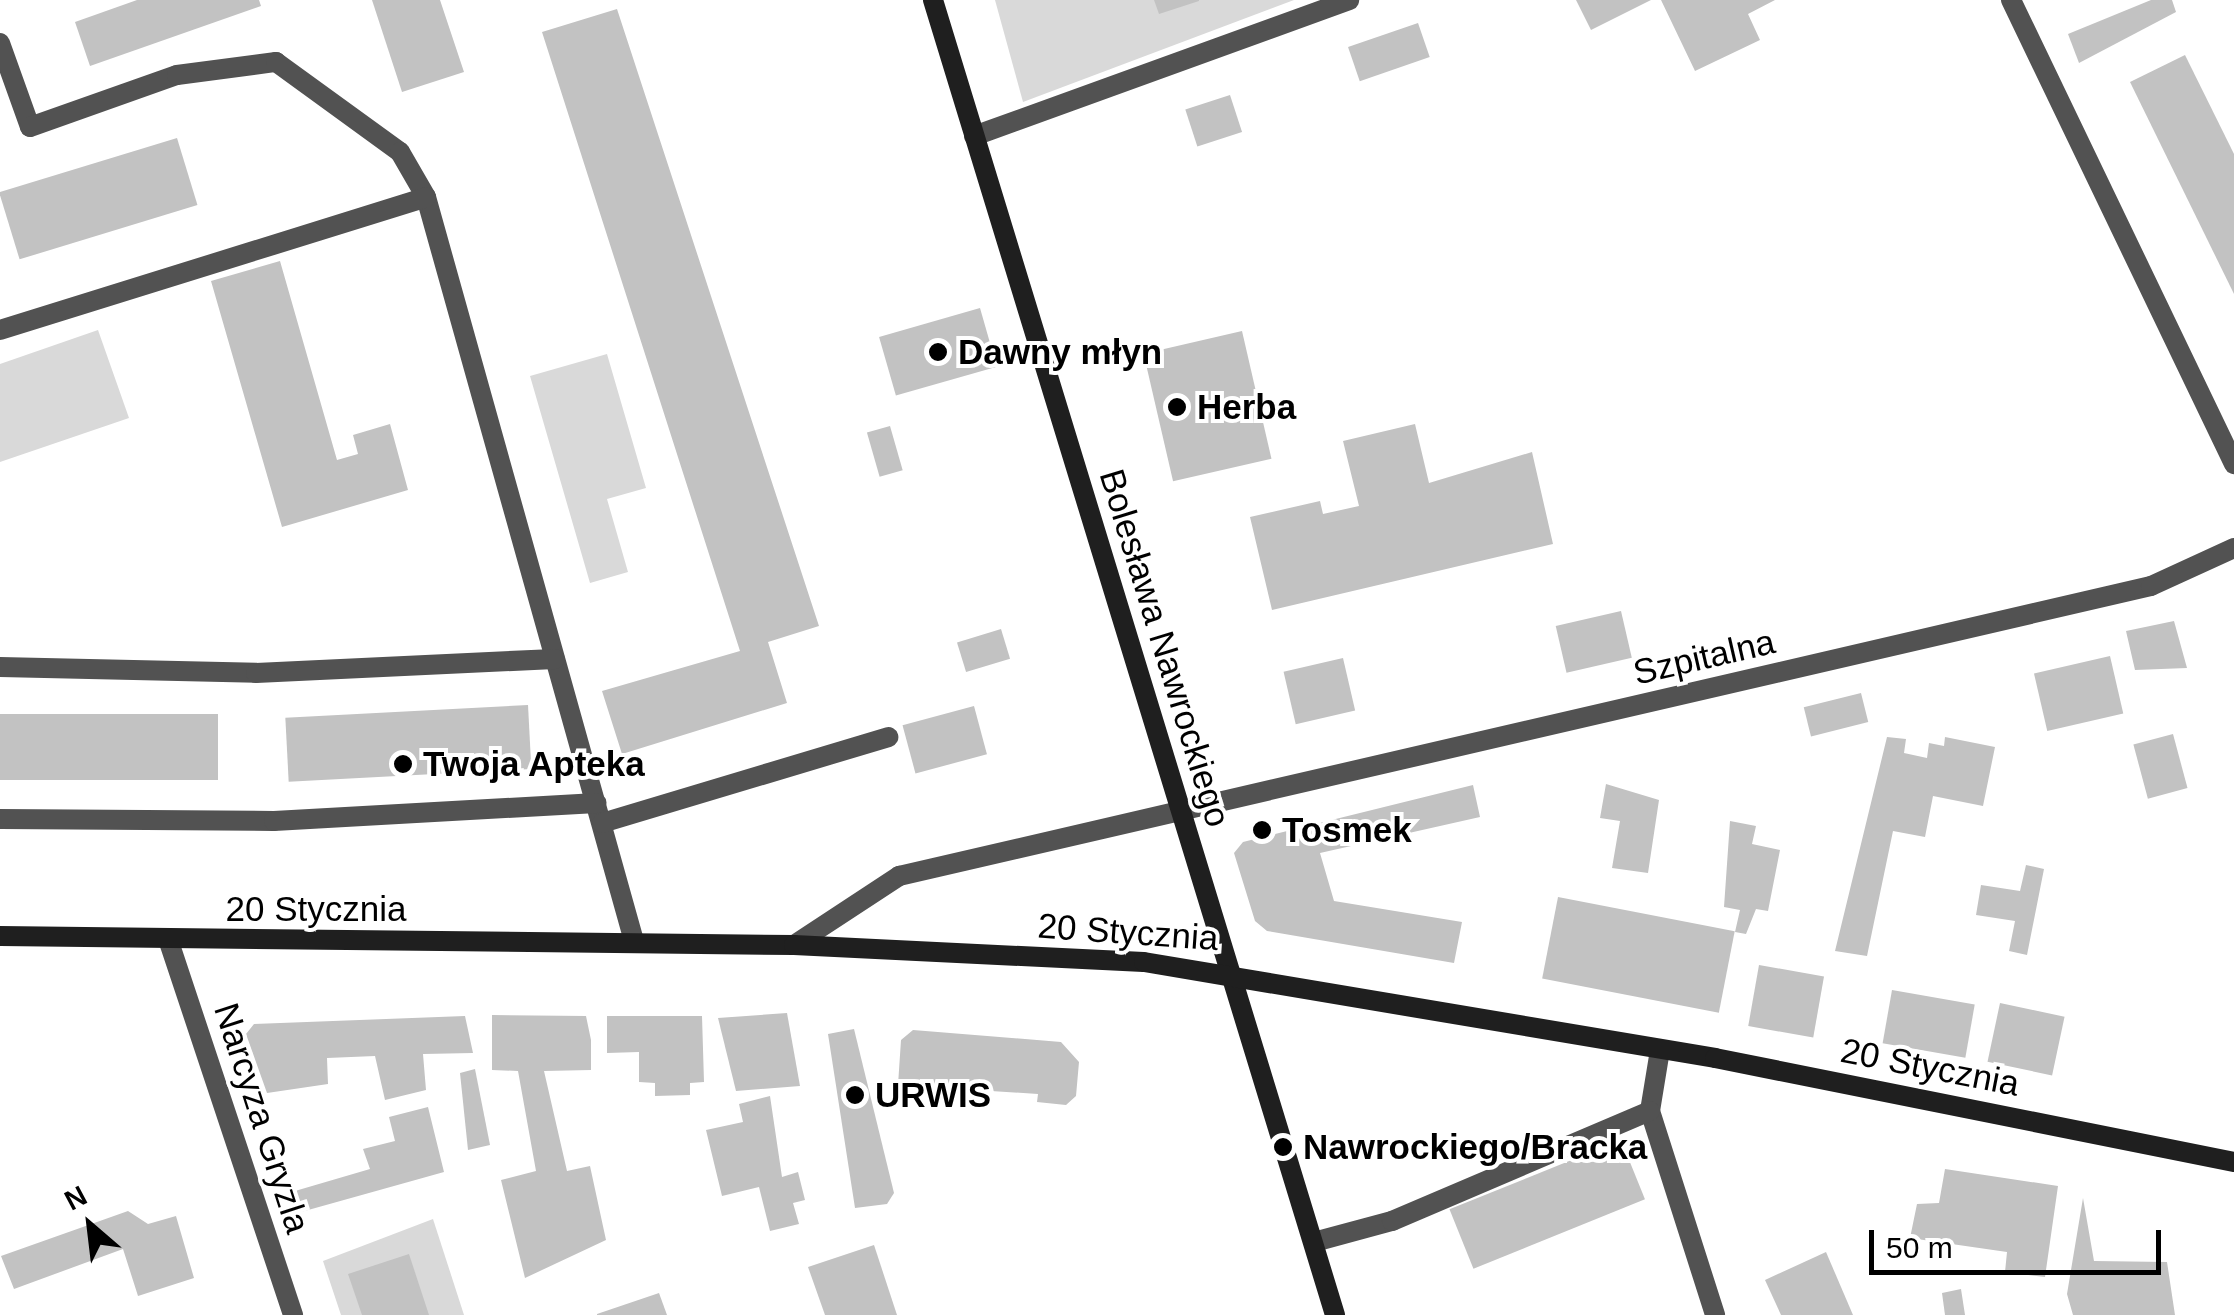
<!DOCTYPE html>
<meta charset="utf-8">
<style>
body{margin:0}
#map{position:relative;width:2234px;height:1315px;overflow:hidden;background:#fff;font-family:Arial,sans-serif}
div>[style]{position:absolute}
[style*='--x']{left:calc(var(--x)*1px);top:calc(var(--y)*1px);width:calc(var(--w)*1px);rotate:calc(var(--a)*1deg)}
.green>*{inset:0;background:#d9d9d9}
.building>*{inset:0;background:#c2c2c2;transform-origin:0 0}
.street>*{height:20px;margin:-10px;padding:0 10px;transform-origin:10px;border-radius:10px;background:#525252}
.secondary>*{height:20px;margin:-10px;padding:0 10px;transform-origin:10px;border-radius:10px;background:#1f1f1f}
.dots>*{width:28px;height:28px;translate:-50% -50%;box-sizing:border-box;border:5px solid #fff;border-radius:50%}
span{translate:-50% -50%;white-space:nowrap;text-align:center;line-height:1.15;-webkit-text-stroke:8px #fff;paint-order:stroke}
.poi-label{font-size:35px;color:#000;font-weight:700}
.left{translate:0 -50%;text-align:left}
.street-label{font-size:35px;color:#000}
.north{position:absolute;left:40px;top:1175px;width:100px;height:100px;-webkit-text-stroke:8px #fff;paint-order:stroke;rotate:332deg;font-size:28px;font-weight:700;line-height:40px;text-align:center;color:#000}
.north::after{content:'';display:block;margin:auto;width:35px;height:45px;background:#000;clip-path:polygon(50% 0,100% 100%,50% 72%,0 100%)}
.scale{position:absolute;left:1869px;top:1230px;width:292px;height:45px;box-sizing:border-box;border:5px solid #000;border-top:0;padding-left:12px;font-size:30px;line-height:35px;white-space:nowrap;color:#000;-webkit-text-stroke:8px #fff;paint-order:stroke}
</style>
<div id="map">
<div class="green">
<div style="clip-path:polygon(995px 0,1294px 0,1023px 102px)"></div>
<div style="clip-path:polygon(98px 330px,129px 418px,0 462px,0 364px)"></div>
<div style="clip-path:polygon(607px 354px,646px 488px,607px 499px,628px 572px,590px 583px,530px 376px)"></div>
<div style="clip-path:polygon(433px 1219px,464px 1315px,341px 1315px,323px 1261px)"></div>
</div>
<div class="building">
<div style="clip-path:polygon(137px 0,259px 0,261px 6px,90px 66px,75px 22px)"></div>
<div style="clip-path:polygon(372px 0,440px 0,464px 72px,402px 92px)"></div>
<div style="clip-path:polygon(1154px 0,1199px 0,1199px 1px,1159px 14px)"></div>
<div style="clip-path:polygon(1576px 0,1651px 0,1591px 30px)"></div>
<div style="clip-path:polygon(1661px 0,1775px 0,1748px 14px,1760px 40px,1695px 71px)"></div>
<div style="clip-path:polygon(2151px 0,2172px 0,2176px 12px,2079px 63px,2068px 34px)"></div>
<div style="clip-path:polygon(617px 9px,819px 626px,768px 642px,787px 703px,622px 754px,602px 691px,740px 651px,542px 32px)"></div>
<div style="left:1418px;top:23px;width:36px;height:74px;rotate:71deg"></div>
<div style="clip-path:polygon(2185px 55px,2234px 154px,2234px 294px,2130px 82px)"></div>
<div style="left:1230px;top:95px;width:39px;height:47px;rotate:72deg"></div>
<div style="left:177px;top:138px;width:70px;height:186px;rotate:73deg"></div>
<div style="clip-path:polygon(280px 261px,337px 460px,358px 454px,353px 435px,390px 424px,408px 490px,282px 527px,211px 281px)"></div>
<div style="left:980px;top:308px;width:61px;height:105px;rotate:74deg"></div>
<div style="left:1242px;top:331px;width:131px;height:101px;rotate:77deg"></div>
<div style="clip-path:polygon(1415px 424px,1429px 483px,1532px 452px,1553px 544px,1272px 610px,1250px 517px,1320px 501px,1323px 514px,1359px 506px,1343px 441px)"></div>
<div style="left:890px;top:426px;width:46px;height:24px;rotate:74deg"></div>
<div style="left:1621px;top:611px;width:48px;height:67px;rotate:77deg"></div>
<div style="clip-path:polygon(2174px 621px,2187px 668px,2135px 670px,2126px 631px)"></div>
<div style="left:1001px;top:629px;width:31px;height:46px;rotate:73deg"></div>
<div style="left:2110px;top:656px;width:59px;height:78px;rotate:77deg"></div>
<div style="left:1343px;top:658px;width:54px;height:61px;rotate:77deg"></div>
<div style="left:1861px;top:693px;width:30px;height:59px;rotate:76deg"></div>
<div style="left:528px;top:705px;width:64px;height:243px;rotate:87deg"></div>
<div style="left:974px;top:706px;width:50px;height:74px;rotate:75deg"></div>
<div style="left:0;top:714px;width:218px;height:66px"></div>
<div style="left:2173px;top:734px;width:56px;height:41px;rotate:75deg"></div>
<div style="clip-path:polygon(1887px 737px,1906px 739px,1904px 753px,1927px 758px,1929px 743px,1944px 746px,1945px 737px,1995px 747px,1983px 806px,1933px 796px,1925px 837px,1893px 831px,1867px 956px,1835px 951px)"></div>
<div style="clip-path:polygon(1606px 784px,1659px 800px,1648px 873px,1612px 868px,1620px 821px,1600px 818px)"></div>
<div style="clip-path:polygon(1473px 785px,1480px 817px,1320px 853px,1334px 901px,1462px 922px,1454px 963px,1267px 931px,1255px 921px,1234px 853px,1243px 842px)"></div>
<div style="clip-path:polygon(1730px 821px,1756px 826px,1752px 844px,1780px 850px,1768px 911px,1756px 909px,1746px 934px,1735px 932px,1740px 910px,1724px 907px)"></div>
<div style="clip-path:polygon(2026px 865px,2044px 869px,2027px 955px,2009px 951px,2015px 921px,1976px 915px,1981px 885px,2020px 891px)"></div>
<div style="left:1558px;top:897px;width:180px;height:83px;rotate:11deg"></div>
<div style="left:1759px;top:965px;width:66px;height:62px;rotate:10deg"></div>
<div style="left:1892px;top:990px;width:84px;height:54px;rotate:10deg"></div>
<div style="left:2000px;top:1003px;width:66px;height:60px;rotate:12deg"></div>
<div style="clip-path:polygon(787px 1013px,800px 1086px,736px 1091px,718px 1018px)"></div>
<div style="clip-path:polygon(492px 1015px,586px 1016px,591px 1040px,591px 1070px,544px 1071px,567px 1171px,590px 1166px,606px 1240px,525px 1278px,501px 1180px,536px 1171px,518px 1071px,492px 1070px)"></div>
<div style="clip-path:polygon(465px 1016px,473px 1053px,423px 1054px,426px 1090px,385px 1100px,375px 1056px,327px 1058px,328px 1084px,267px 1093px,246px 1034px,254px 1024px)"></div>
<div style="clip-path:polygon(607px 1016px,702px 1016px,704px 1082px,690px 1083px,690px 1095px,655px 1096px,655px 1083px,639px 1082px,639px 1052px,607px 1053px)"></div>
<div style="clip-path:polygon(854px 1029px,894px 1193px,887px 1204px,855px 1208px,828px 1034px)"></div>
<div style="clip-path:polygon(913px 1030px,1061px 1042px,1079px 1062px,1076px 1096px,1066px 1105px,1037px 1102px,1038px 1094px,898px 1085px,901px 1040px)"></div>
<div style="clip-path:polygon(475px 1069px,490px 1145px,468px 1150px,460px 1073px)"></div>
<div style="clip-path:polygon(770px 1096px,782px 1177px,798px 1172px,805px 1200px,793px 1203px,799px 1224px,770px 1231px,759px 1187px,722px 1196px,706px 1130px,743px 1122px,739px 1104px)"></div>
<div style="clip-path:polygon(428px 1107px,444px 1172px,301px 1212px,295px 1191px,370px 1169px,363px 1149px,395px 1141px,389px 1117px)"></div>
<div style="left:1621px;top:1140px;width:64px;height:185px;rotate:68deg"></div>
<div style="clip-path:polygon(1945px 1169px,2058px 1186px,2045px 1277px,2005px 1272px,2007px 1252px,1910px 1238px,1917px 1204px,1939px 1203px)"></div>
<div style="clip-path:polygon(2083px 1198px,2094px 1261px,2167px 1262px,2175px 1315px,2073px 1315px,2067px 1294px)"></div>
<div style="clip-path:polygon(128px 1211px,148px 1224px,176px 1216px,194px 1278px,138px 1296px,123px 1249px,14px 1289px,1px 1256px)"></div>
<div style="clip-path:polygon(874px 1245px,897px 1315px,825px 1315px,808px 1267px)"></div>
<div style="clip-path:polygon(1826px 1252px,1853px 1315px,1781px 1315px,1765px 1280px)"></div>
<div style="clip-path:polygon(409px 1254px,429px 1315px,362px 1315px,348px 1274px)"></div>
<div style="clip-path:polygon(1961px 1289px,1965px 1315px,1945px 1315px,1942px 1293px)"></div>
<div style="clip-path:polygon(659px 1293px,667px 1315px,597px 1315px,597px 1314px)"></div>
</div>
<div class="street">
<div style="--x:2011;--y:0;--w:515;--a:64.33"></div>
<div style="--x:0;--y:43;--w:89;--a:70.3"></div>
<div style="--x:30;--y:127;--w:156;--a:-19.5"></div>
<div style="--x:177;--y:75;--w:100;--a:-7.5"></div>
<div style="--x:276;--y:62;--w:153;--a:36"></div>
<div style="--x:400;--y:152;--w:52;--a:60"></div>
<div style="--x:426;--y:197;--w:773;--a:74.38"></div>
<div style="--x:974;--y:136;--w:399;--a:-19.9"></div>
<div style="--x:0;--y:330;--w:446;--a:-17.3"></div>
<div style="--x:0;--y:667;--w:256;--a:1.3"></div>
<div style="--x:256;--y:673;--w:299;--a:-2.7"></div>
<div style="--x:0;--y:819;--w:274;--a:0.4"></div>
<div style="--x:274;--y:821;--w:323;--a:-3.2"></div>
<div style="--x:602;--y:823;--w:299;--a:-16.7"></div>
<div style="--x:169;--y:942;--w:393;--a:71.6"></div>
<div style="--x:794;--y:945;--w:126;--a:-33.3"></div>
<div style="--x:899;--y:876;--w:1285;--a:-13.04"></div>
<div style="--x:2151;--y:586;--w:91;--a:-24.6"></div>
<div style="--x:1660;--y:1050;--w:62;--a:99.3"></div>
<div style="--x:1650;--y:1111;--w:214;--a:72.3"></div>
<div style="--x:1314;--y:1242;--w:81;--a:-15.1"></div>
<div style="--x:1392;--y:1221;--w:280;--a:-23.1"></div>
</div>
<div class="secondary">
<div style="--x:933;--y:0;--w:1375;--a:73"></div>
<div style="--x:0;--y:936;--w:794;--a:0.65"></div>
<div style="--x:794;--y:945;--w:350;--a:2.8"></div>
<div style="--x:1144;--y:962;--w:579;--a:9.54"></div>
<div style="--x:1715;--y:1058;--w:529;--a:11.33"></div>
</div>
<div class="dots">
<div style="left:938px;top:352px;background:#000"></div>
<div style="left:1177px;top:407px;background:#000"></div>
<div style="left:403px;top:764px;background:#000"></div>
<div style="left:1262px;top:830px;background:#000"></div>
<div style="left:855px;top:1095px;background:#000"></div>
<div style="left:1283px;top:1147px;background:#000"></div>
</div>
<div class="poi-label">
<span class="left" style="left:958px;top:352px">Dawny młyn</span>
<span class="left" style="left:1197px;top:407px">Herba</span>
<span class="left" style="left:423px;top:764px">Twoja Apteka</span>
<span class="left" style="left:1282px;top:830px">Tosmek</span>
<span class="left" style="left:875px;top:1095px">URWIS</span>
<span class="left" style="left:1303px;top:1147px">Nawrockiego/Bracka</span>
</div>
<div class="street-label">
<span style="left:1165px;top:648px;rotate:73deg">Bolesława Nawrockiego</span>
<span style="left:1704px;top:657px;rotate:-13deg">Szpitalna</span>
<span style="left:316px;top:909px">20 Stycznia</span>
<span style="left:1128px;top:932px;rotate:4deg">20 Stycznia</span>
<span style="left:1930px;top:1067px;rotate:11deg">20 Stycznia</span>
<span style="left:262px;top:1118px;rotate:72deg">Narcyza Gryzla</span>
</div>
<div class="north">N</div>
<div class="scale">50 m</div>
</div>
